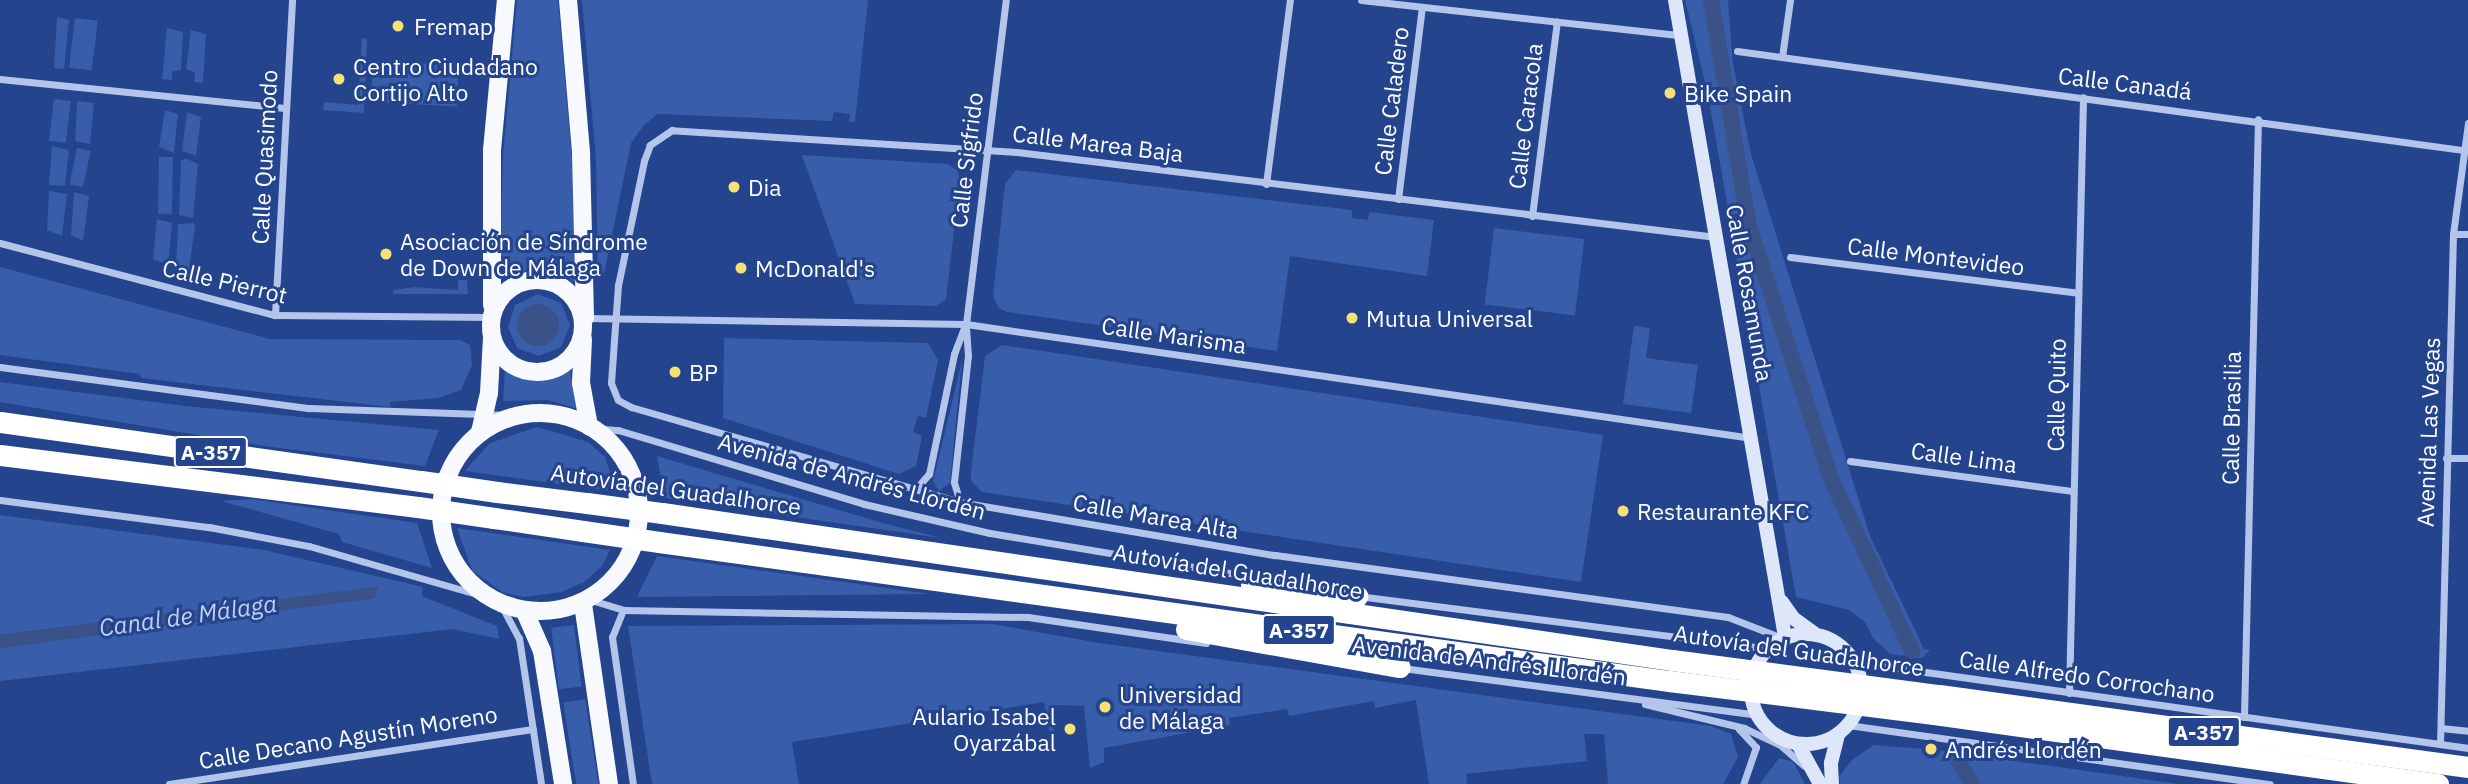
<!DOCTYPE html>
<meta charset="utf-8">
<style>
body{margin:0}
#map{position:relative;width:2468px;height:784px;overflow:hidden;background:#24448d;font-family:"IBM Plex Sans",sans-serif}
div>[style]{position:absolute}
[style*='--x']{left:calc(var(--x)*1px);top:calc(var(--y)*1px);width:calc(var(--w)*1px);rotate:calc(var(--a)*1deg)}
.green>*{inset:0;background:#385daa;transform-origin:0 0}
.water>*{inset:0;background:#3a5288}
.round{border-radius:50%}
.canal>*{height:16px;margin:-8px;padding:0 8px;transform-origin:8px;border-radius:8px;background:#3a5288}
.minor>*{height:7px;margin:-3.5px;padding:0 3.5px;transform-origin:3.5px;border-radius:3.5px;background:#b3c5eb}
.secondary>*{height:14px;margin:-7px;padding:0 7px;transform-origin:7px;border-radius:7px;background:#dee6f9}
.secondary>.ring{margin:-7px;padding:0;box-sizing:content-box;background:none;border:14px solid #dee6f9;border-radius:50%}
.primary>*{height:18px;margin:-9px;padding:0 9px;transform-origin:9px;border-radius:9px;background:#f7f9fe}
.primary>.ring{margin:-9px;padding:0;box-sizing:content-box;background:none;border:18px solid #f7f9fe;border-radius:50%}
.motorway>*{height:21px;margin:-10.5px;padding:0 10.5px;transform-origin:10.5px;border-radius:10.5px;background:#fff}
.motorway-bridge>*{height:21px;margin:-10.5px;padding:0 10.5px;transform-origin:10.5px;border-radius:10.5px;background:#fff}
.dots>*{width:19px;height:19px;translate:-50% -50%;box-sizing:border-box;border:4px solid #24448d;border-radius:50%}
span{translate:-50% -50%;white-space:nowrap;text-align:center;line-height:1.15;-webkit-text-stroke:6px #24448d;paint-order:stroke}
.shield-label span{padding:2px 5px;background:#24448d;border:2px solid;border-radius:5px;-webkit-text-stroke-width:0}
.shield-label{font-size:21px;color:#fff;font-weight:700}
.poi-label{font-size:23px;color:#fff}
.left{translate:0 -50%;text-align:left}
.right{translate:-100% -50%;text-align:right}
.street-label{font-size:23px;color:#fff}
.water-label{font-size:24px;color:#bfd0f2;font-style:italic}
</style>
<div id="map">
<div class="green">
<div style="clip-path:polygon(517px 0,558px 0,574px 182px,575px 282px,541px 266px,500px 280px,503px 156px)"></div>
<div style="clip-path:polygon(582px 0,868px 0,855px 122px,849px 122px,850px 114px,834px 112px,832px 121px,658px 114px,644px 125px,631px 143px,603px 279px,598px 279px,596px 159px)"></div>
<div style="clip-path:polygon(1685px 0,1728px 0,1733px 64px,1751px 154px,1870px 536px,1924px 649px,1930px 650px,1922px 658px,1890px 654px,1873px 638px,1865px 622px,1849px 610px,1796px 597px,1708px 95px)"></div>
<div style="clip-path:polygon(57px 17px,69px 20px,64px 69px,54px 68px)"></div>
<div style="left:75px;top:18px;width:23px;height:50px;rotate:7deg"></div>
<div style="clip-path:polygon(167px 28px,183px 32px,181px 70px,172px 71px,172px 80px,162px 79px)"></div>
<div style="clip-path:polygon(191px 30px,206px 34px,203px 83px,194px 82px,195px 73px,186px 69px)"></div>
<div style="clip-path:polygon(362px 38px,367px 39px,364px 113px,323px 110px,324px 102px,358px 105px)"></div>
<div style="left:373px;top:61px;width:86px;height:41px;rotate:3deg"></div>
<div style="left:54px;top:99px;width:17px;height:42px;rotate:7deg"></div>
<div style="clip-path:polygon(77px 101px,94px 103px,90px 144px,75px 141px)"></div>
<div style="clip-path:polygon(165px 110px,178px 114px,174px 153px,159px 147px)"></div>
<div style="clip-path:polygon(187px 112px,201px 117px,196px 156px,182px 151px)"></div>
<div style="clip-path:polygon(52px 146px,69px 150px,65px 186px,49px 185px)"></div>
<div style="left:77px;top:148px;width:14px;height:37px;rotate:12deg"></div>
<div style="clip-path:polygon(802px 155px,948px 164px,957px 170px,960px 179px,946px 299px,936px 306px,855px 304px)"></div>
<div style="left:173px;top:157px;width:57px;height:14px;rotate:91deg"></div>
<div style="clip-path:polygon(187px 159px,198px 164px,193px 218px,179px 215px,181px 160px)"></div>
<div style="clip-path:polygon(1016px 170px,1352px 210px,1352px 218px,1368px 220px,1369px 212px,1434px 220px,1427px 276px,1290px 256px,1277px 351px,1007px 312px,999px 308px,993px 296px,1005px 184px)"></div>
<div style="clip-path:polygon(49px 191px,67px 194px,62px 236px,47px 230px)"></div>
<div style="clip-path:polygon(74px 192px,89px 196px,83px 241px,71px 235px)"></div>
<div style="clip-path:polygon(157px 219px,172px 223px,168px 265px,153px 259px)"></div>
<div style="clip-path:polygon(193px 223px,195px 226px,189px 270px,176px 265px,178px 224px)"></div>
<div style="left:1494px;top:228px;width:91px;height:77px;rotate:7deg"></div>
<div style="clip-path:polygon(0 267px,270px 339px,460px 340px,470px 345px,472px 365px,461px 390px,438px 398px,390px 402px,390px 407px,141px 378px,140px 374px,0 355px)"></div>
<div style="clip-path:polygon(466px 271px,468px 294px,393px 294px,393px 290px,414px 287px,458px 290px,458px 280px,466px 280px)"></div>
<div style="clip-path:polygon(evenodd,538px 294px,561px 303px,570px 325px,561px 347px,539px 356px,517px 348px,508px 327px,515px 305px,538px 294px,536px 304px,558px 317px,559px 323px,541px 345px,535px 345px,523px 310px,536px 304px)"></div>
<div style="clip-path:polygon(1634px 326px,1650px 328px,1646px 358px,1698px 365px,1691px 413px,1623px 404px)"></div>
<div style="clip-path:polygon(724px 338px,928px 343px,938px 360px,926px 418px,918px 416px,913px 432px,922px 436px,916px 466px,899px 474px,723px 418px)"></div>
<div style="clip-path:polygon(1002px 345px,1603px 435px,1581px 582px,982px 492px,971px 481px,971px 472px,985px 356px)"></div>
<div style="clip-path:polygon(962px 361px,950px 483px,939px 491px,933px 481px)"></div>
<div style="clip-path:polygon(505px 369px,529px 379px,570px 370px,578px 409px,548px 400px,503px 401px)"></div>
<div style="clip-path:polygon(0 382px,185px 406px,439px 430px,425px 466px,264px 446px,0 402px)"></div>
<div style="clip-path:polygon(537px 427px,588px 442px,605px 457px,617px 492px,465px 471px,490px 443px)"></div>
<div style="clip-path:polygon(657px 456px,883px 523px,941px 538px,664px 498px)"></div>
<div style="clip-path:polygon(251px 499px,417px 523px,432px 568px,342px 542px,339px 534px,221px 501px)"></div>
<div style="clip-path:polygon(0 515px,264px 550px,423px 587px,422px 596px,497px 626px,499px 639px,453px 629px,0 681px,0 648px,374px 598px,378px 587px,0 635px)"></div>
<div style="clip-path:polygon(457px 528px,492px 533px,610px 550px,602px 566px,584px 582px,562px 592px,523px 597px,502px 592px,472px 570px)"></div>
<div style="clip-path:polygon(657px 556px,930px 594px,637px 597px)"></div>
<div style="clip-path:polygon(992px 624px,1099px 643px,1711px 726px,1731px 734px,1738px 757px,1723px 784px,1608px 784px,1604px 734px,1584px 734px,1587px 761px,1466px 774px,1467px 784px,1429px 784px,1416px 700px,1375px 708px,1374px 701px,1289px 716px,1287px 709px,1229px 718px,1230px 725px,1104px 748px,1104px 762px,1090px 768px,1084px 706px,1056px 705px,1052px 744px,1044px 702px,792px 742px,799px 784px,652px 784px,628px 626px)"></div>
<div style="left:574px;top:625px;width:62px;height:23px;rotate:83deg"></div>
<div style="left:585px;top:699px;width:86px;height:22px;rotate:81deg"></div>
<div style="clip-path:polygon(1874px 745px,1937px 750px,2179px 784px,1841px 784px,1838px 778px,1852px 760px)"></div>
<div style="clip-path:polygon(1779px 758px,1793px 762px,1805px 784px,1760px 784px)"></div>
</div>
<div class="water">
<div class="round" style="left:517px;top:304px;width:42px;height:42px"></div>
<div style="clip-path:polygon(378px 587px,374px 598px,0 648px,0 635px)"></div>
</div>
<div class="canal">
<div style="--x:1711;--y:0;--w:229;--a:80.5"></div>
<div style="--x:1749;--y:226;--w:268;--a:72"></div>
<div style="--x:1832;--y:481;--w:188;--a:64.8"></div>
<div style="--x:1959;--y:763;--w:25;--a:58"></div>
</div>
<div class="minor">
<div style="--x:1361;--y:0;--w:321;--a:6.3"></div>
<div style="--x:1737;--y:51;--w:733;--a:7.77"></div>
<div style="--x:1782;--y:57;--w:58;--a:-82"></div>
<div style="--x:0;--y:79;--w:286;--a:5.8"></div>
<div style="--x:1266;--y:184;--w:186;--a:-82.6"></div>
<div style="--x:1398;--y:199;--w:193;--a:-82.9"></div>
<div style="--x:1532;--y:216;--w:196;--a:-82.7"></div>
<div style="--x:2453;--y:234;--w:15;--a:0"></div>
<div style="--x:1716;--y:237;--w:704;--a:-173.07"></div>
<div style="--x:1017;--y:152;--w:346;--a:-176.4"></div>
<div style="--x:672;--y:130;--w:27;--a:146"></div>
<div style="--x:650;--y:145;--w:17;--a:111"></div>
<div style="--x:644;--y:161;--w:127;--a:101.8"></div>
<div style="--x:618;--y:285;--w:98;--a:94.1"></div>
<div style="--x:611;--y:383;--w:18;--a:68"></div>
<div style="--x:618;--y:400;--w:15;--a:28"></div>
<div style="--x:631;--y:407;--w:342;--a:16.1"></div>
<div style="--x:960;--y:502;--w:319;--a:9.6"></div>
<div style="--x:1275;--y:555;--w:457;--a:7.8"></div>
<div style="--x:1728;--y:617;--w:58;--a:21.3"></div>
<div style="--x:0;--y:243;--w:284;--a:14.7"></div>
<div style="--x:275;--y:315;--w:215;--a:0.5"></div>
<div style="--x:1790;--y:257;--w:290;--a:7.1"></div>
<div style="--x:275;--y:315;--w:315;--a:-86.9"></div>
<div style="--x:586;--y:318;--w:380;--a:0.9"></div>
<div style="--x:966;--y:324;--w:794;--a:8.25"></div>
<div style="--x:0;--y:367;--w:312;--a:7.6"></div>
<div style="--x:309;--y:408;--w:202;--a:2"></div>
<div style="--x:593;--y:428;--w:25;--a:5"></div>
<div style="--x:618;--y:430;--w:257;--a:16.7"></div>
<div style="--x:864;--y:504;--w:129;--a:13"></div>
<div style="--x:990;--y:533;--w:267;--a:9.5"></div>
<div style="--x:2446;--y:458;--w:22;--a:0"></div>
<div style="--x:1850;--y:461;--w:225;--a:7.7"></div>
<div style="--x:914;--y:491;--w:23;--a:-49"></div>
<div style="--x:929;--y:474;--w:123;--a:-78.2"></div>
<div style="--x:954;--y:354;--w:28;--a:-69"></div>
<div style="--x:0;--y:500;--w:211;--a:7.4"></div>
<div style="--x:209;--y:527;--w:102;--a:10.8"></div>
<div style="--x:309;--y:546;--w:185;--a:16"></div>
<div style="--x:960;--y:502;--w:21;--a:-107"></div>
<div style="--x:954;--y:482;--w:127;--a:-83.7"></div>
<div style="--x:968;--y:356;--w:32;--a:-94"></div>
<div style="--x:966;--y:324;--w:326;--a:-83"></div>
<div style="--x:1358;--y:596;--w:414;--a:7.3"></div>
<div style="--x:591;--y:600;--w:34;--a:17"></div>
<div style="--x:623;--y:610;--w:405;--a:1"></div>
<div style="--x:1028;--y:617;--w:180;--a:8.3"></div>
<div style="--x:500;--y:603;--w:40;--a:62"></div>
<div style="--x:519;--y:638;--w:148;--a:81.4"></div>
<div style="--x:623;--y:610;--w:29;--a:112"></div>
<div style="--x:612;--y:637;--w:148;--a:81.9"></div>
<div style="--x:1854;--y:662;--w:620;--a:7.97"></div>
<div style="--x:1402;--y:668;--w:358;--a:7.5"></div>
<div style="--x:2069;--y:693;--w:596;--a:-88.65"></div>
<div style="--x:1645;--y:704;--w:102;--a:13.6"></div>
<div style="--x:1744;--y:728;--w:38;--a:25"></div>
<div style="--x:1779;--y:744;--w:33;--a:41"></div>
<div style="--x:2244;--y:717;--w:598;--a:-88.66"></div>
<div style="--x:1848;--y:725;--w:426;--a:8"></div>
<div style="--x:2441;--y:728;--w:27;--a:6"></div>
<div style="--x:1739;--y:729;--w:25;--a:47"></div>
<div style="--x:1756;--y:747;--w:39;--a:109"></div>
<div style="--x:2440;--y:744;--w:510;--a:-88.54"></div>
<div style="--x:2453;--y:234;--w:112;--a:-82.3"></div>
<div style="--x:169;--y:784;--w:368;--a:-8.6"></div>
</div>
<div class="secondary">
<div style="--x:1675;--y:0;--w:646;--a:80.2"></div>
<div style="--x:1782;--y:602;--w:19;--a:55"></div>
<div style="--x:1793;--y:618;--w:26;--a:36"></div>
<div class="ring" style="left:1751px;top:634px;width:96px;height:96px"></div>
<div style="--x:1798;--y:744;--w:46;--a:61.2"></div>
<div style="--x:1832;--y:784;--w:21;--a:-93"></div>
<div style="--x:1831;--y:763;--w:30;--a:-76"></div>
</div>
<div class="primary">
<div style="--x:568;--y:0;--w:154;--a:85.1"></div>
<div style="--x:581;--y:153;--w:165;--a:88.6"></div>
<div class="ring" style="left:491px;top:280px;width:74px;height:74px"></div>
<div style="--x:492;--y:305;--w:155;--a:-90"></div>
<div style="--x:492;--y:150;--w:151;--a:-84.7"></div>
<div style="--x:583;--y:339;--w:44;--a:92.6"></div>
<div style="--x:581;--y:383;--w:44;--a:79.5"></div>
<div class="ring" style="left:441px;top:413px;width:180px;height:180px"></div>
<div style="--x:480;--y:432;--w:40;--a:-77"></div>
<div style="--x:489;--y:393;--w:55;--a:-86.9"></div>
<div style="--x:583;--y:604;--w:182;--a:81.8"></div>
<div style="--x:525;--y:612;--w:43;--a:66.4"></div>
<div style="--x:542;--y:651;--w:135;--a:81"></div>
</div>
<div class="motorway">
<div style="--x:0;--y:422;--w:425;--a:8"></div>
<div style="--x:0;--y:455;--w:421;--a:7.1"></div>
<div style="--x:497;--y:492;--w:91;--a:7"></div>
<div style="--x:662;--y:513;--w:1021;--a:8.28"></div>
<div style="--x:494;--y:518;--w:90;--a:8.3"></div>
<div style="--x:659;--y:542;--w:1020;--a:7.84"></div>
<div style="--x:1251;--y:585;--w:107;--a:5.9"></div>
<div style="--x:1186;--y:629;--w:217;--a:10.1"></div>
<div style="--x:1939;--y:695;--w:534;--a:7.75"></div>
<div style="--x:1934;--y:714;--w:509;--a:7.91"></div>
</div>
<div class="motorway-bridge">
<div style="--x:421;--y:481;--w:77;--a:8.2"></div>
<div style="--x:587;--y:503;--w:76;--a:7.6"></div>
<div style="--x:418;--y:507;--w:77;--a:8.2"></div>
<div style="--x:583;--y:531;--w:77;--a:8.2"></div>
<div style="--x:1672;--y:660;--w:269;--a:7.5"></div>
<div style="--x:1669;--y:681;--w:267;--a:7.1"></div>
</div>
<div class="dots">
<div style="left:398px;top:26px;background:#f5e176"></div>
<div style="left:339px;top:79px;background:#f5e176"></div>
<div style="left:1670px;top:93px;background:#f5e176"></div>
<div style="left:734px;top:187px;background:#f5e176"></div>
<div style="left:386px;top:254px;background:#f5e176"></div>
<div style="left:741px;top:268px;background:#f5e176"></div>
<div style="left:1352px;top:318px;background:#f5e176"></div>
<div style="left:675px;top:372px;background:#f5e176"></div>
<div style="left:1623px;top:511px;background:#f5e176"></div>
<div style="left:1105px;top:707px;background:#f5e176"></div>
<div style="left:1070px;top:729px;background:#f5e176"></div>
<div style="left:1931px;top:749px;background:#f5e176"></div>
</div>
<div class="shield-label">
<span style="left:211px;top:452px">A-357</span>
<span style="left:1299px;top:630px">A-357</span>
<span style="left:2204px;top:732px">A-357</span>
</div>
<div class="poi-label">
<span class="left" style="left:414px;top:26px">Fremap</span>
<span class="left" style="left:353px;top:79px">Centro Ciudadano<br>Cortijo Alto</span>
<span class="left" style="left:1684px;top:93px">Bike Spain</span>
<span class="left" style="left:748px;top:187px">Dia</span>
<span class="left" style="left:400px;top:254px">Asociación de Síndrome<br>de Down de Málaga</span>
<span class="left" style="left:755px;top:268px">McDonald's</span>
<span class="left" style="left:1366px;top:318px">Mutua Universal</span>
<span class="left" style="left:689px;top:372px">BP</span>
<span class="left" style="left:1637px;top:511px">Restaurante KFC</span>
<span class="left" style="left:1119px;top:707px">Universidad<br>de Málaga</span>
<span class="right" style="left:1056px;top:729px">Aulario Isabel<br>Oyarzábal</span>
<span class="left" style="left:1945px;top:749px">Andrés Llordén</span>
</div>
<div class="street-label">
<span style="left:2125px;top:83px;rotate:7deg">Calle Canadá</span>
<span style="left:1391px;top:101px;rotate:-83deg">Calle Caladero</span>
<span style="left:1525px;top:116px;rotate:-83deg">Calle Caracola</span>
<span style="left:1098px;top:143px;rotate:7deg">Calle Marea Baja</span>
<span style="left:264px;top:157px;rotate:-87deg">Calle Quasimodo</span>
<span style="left:966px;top:160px;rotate:-83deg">Calle Sigfrido</span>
<span style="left:1936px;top:256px;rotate:7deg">Calle Montevideo</span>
<span style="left:225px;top:281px;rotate:13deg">Calle Pierrot</span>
<span style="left:1750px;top:293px;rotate:80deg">Calle Rosamunda</span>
<span style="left:1174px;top:335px;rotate:8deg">Calle Marisma</span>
<span style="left:2056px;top:395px;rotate:-89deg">Calle Quito</span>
<span style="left:2231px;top:418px;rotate:-89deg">Calle Brasilia</span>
<span style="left:2428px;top:432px;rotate:-88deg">Avenida Las Vegas</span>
<span style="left:1964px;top:457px;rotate:8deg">Calle Lima</span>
<span style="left:852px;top:476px;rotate:15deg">Avenida de Andrés Llordén</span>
<span style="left:676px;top:489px;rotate:8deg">Autovía del Guadalhorce</span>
<span style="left:1156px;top:516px;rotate:10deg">Calle Marea Alta</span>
<span style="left:1238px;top:571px;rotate:9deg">Autovía del Guadalhorce</span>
<span style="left:1799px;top:650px;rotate:8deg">Autovía del Guadalhorce</span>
<span style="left:1489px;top:660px;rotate:7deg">Avenida de Andrés Llordén</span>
<span style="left:2087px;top:676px;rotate:8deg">Calle Alfredo Corrochano</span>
<span style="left:348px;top:737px;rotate:-9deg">Calle Decano Agustín Moreno</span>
</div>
<div class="water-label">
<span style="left:188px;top:616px;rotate:-8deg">Canal de Málaga</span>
</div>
</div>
